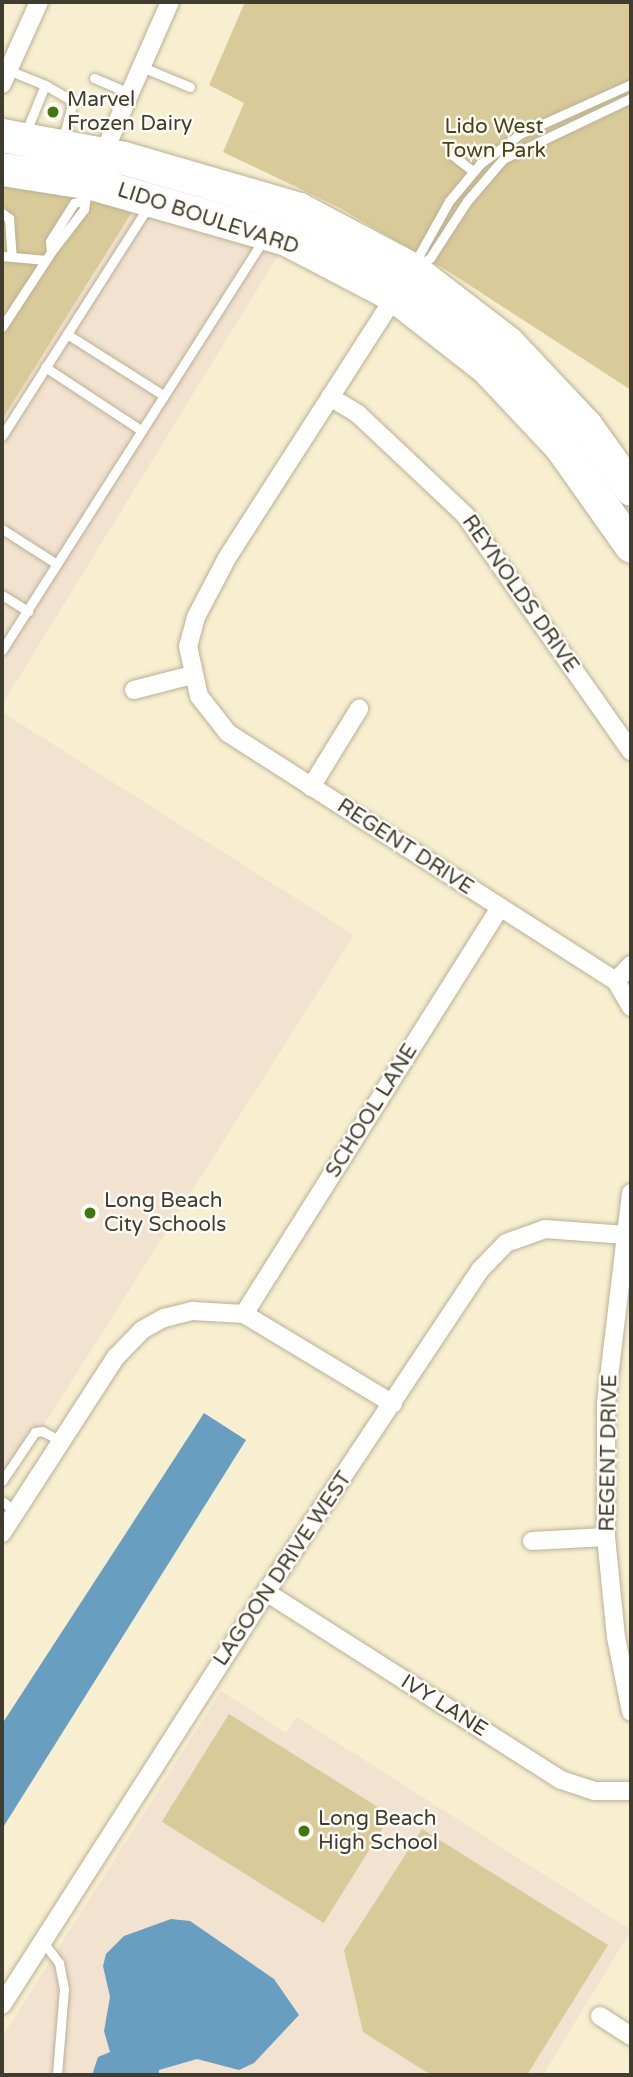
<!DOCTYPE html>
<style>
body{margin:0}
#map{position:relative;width:633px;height:2077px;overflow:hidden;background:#f8efd1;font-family:"Varela Round",sans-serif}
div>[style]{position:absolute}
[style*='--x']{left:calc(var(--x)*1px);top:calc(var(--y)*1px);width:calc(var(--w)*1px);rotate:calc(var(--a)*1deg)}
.education>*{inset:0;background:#f2e2d0}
.green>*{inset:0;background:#d9cb99;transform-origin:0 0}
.water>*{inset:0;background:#689fc1}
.roads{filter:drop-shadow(0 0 2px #bab194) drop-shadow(0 0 2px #bab194)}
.lane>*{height:9px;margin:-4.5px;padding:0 4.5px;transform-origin:4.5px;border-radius:4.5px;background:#fff}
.street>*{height:18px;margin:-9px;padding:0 9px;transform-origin:9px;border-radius:9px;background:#fff}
.highway>*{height:33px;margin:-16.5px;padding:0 16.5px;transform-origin:16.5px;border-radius:16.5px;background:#fff}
.dots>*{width:19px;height:19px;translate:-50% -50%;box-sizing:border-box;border:4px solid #fefcf6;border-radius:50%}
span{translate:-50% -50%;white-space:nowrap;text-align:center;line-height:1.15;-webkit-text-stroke:5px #fefcf6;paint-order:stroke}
.poi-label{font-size:21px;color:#403c30}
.left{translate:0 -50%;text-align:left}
.park-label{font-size:21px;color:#4d4114}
.street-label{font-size:21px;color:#403c30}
.frame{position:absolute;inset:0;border:4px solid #403c30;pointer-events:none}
</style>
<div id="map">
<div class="education">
<div style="clip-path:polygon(134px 209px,284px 246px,2px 705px,2px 420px)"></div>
<div style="clip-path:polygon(2px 712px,354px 935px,2px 1491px)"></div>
<div style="clip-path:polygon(221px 1691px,286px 1733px,297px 1717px,631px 1930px,543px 2075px,2px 2075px,2px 2037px)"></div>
</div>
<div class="green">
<div style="clip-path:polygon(245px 2px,631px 2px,631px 390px,446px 270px,338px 207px,223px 152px,244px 103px,209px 85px)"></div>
<div style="clip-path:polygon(2px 156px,134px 209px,2px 420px)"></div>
<div style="left:229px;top:1714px;width:191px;height:127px;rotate:32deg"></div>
<div style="clip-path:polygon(422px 1829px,608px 1945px,527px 2075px,431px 2075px,363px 2032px,344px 1950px)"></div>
</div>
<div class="water">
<div style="clip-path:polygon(204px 1413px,246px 1440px,2px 1829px,2px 1724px)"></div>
<div style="clip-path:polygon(171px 1919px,190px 1921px,274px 1979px,299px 2015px,254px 2063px,239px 2070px,197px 2059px,159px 2070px,159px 2075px,92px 2075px,98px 2057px,110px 2052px,104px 2031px,110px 1997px,103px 1966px,106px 1954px,124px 1936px)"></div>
</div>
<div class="roads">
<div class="lane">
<div style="--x:142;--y:67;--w:52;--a:22.6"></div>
<div style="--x:8;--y:70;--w:40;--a:22"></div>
<div style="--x:94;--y:78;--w:39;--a:23"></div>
<div style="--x:25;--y:134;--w:53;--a:-67.8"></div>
<div style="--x:45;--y:85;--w:32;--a:30"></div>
<div style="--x:73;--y:101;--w:39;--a:105"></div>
<div style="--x:451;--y:154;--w:28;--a:38"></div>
<div style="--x:82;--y:201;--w:8;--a:166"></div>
<div style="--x:74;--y:203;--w:45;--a:122.3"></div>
<div style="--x:50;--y:241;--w:11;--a:85"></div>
<div style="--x:51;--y:252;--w:54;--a:-52.5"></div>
<div style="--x:84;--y:209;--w:18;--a:-81"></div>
<div style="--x:2;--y:213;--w:9;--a:36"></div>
<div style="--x:9;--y:218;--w:39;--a:86"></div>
<div style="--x:2;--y:256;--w:44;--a:5.2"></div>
<div style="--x:414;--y:264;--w:72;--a:-60.9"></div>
<div style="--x:449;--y:201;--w:48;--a:-50"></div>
<div style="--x:480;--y:164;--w:50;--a:-36.9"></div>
<div style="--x:520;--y:134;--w:122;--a:-24.2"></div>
<div style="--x:420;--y:264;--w:12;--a:-31"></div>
<div style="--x:430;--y:258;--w:68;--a:-57"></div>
<div style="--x:467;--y:201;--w:55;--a:-49.4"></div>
<div style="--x:503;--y:159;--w:142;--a:-25.5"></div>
<div style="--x:2;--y:327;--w:90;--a:-56.8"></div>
<div style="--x:67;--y:334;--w:114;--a:32.4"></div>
<div style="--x:45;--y:367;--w:115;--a:33.3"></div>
<div style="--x:2;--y:436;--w:272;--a:-57.5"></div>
<div style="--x:2;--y:529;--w:65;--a:32.5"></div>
<div style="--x:2;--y:595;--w:31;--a:32"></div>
<div style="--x:2;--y:650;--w:488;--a:-57.5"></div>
<div style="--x:2;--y:1481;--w:59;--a:-56"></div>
<div style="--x:35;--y:1432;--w:7;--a:-8"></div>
<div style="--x:42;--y:1431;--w:21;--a:28"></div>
<div style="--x:2;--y:1501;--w:16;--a:38"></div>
<div style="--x:42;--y:1941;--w:28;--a:52"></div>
<div style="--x:59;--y:1963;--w:26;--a:79"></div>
<div style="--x:64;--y:1989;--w:86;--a:94.7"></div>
</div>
<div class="street">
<div style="--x:2;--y:84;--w:90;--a:-65.7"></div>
<div style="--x:101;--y:159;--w:171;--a:-66.3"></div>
<div style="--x:399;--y:290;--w:318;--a:122.7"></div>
<div style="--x:227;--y:558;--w:67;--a:117.7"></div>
<div style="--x:196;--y:617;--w:30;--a:105"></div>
<div style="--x:188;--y:646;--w:51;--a:77.6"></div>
<div style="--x:199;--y:696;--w:47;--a:51.9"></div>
<div style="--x:228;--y:733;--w:460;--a:32.6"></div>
<div style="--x:616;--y:981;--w:30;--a:60"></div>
<div style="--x:330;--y:397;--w:33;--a:31"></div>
<div style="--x:358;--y:414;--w:147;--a:43.3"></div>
<div style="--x:465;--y:515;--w:289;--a:54.9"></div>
<div style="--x:134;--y:690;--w:60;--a:-14.5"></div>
<div style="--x:311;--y:787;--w:92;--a:-58.4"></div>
<div style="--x:616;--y:981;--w:22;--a:-47"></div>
<div style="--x:631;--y:1193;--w:212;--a:96.8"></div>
<div style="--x:606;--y:1404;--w:133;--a:90"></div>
<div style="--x:606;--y:1537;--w:100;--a:84.3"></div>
<div style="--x:616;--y:1637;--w:76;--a:78.7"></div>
<div style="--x:244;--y:1314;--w:480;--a:-57.8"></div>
<div style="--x:2;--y:1533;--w:210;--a:-57.1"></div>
<div style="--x:116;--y:1357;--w:37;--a:-46"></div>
<div style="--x:142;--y:1330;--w:25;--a:-29"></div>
<div style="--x:164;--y:1318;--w:30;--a:-14"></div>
<div style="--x:193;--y:1311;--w:51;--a:3.4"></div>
<div style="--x:244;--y:1314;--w:174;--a:31.1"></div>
<div style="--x:532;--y:1541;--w:74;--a:-3.1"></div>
<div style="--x:266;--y:1592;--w:350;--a:32.5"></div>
<div style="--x:561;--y:1780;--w:35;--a:18"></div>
<div style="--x:594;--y:1791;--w:37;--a:0"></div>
<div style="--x:2;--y:2005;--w:490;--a:-57.4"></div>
<div style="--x:266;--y:1592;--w:387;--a:-56.4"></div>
<div style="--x:480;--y:1270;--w:37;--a:-46"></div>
<div style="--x:506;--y:1243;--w:41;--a:-19.7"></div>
<div style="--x:545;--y:1229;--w:81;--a:4.2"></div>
<div style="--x:600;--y:2016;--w:37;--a:33"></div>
</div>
<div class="highway">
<div style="--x:2;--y:135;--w:124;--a:10.7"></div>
<div style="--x:124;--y:158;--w:182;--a:16.2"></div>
<div style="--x:299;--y:209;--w:128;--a:28"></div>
<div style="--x:412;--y:269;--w:121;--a:37.6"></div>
<div style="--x:508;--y:343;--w:114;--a:46.8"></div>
<div style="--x:586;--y:426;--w:77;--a:54.5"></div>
<div style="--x:2;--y:169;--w:90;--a:8.9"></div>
<div style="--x:91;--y:183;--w:203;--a:16"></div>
<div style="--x:286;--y:239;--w:123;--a:27.6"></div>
<div style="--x:395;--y:296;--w:115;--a:38"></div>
<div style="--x:486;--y:367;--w:110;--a:46.8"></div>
<div style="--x:561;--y:447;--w:121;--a:54.7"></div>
</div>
</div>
<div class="dots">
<div style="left:53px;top:112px;background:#3e780f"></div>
<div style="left:90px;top:1213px;background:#3e780f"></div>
<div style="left:304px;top:1831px;background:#3e780f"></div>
</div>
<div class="poi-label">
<span class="left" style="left:67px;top:112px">Marvel<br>Frozen Dairy</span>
<span class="left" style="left:104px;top:1213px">Long Beach<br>City Schools</span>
<span class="left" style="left:318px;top:1831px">Long Beach<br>High School</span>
</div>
<div class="park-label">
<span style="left:494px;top:139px">Lido West<br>Town Park</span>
</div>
<div class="street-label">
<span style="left:208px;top:219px;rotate:18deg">LIDO BOULEVARD</span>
<span style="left:520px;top:594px;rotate:55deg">REYNOLDS DRIVE</span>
<span style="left:405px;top:847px;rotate:33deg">REGENT DRIVE</span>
<span style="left:372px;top:1111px;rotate:-58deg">SCHOOL LANE</span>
<span style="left:609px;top:1453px;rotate:-89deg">REGENT DRIVE</span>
<span style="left:283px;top:1569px;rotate:-56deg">LAGOON DRIVE WEST</span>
<span style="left:444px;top:1706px;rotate:32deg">IVY LANE</span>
</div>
<div class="frame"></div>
</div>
